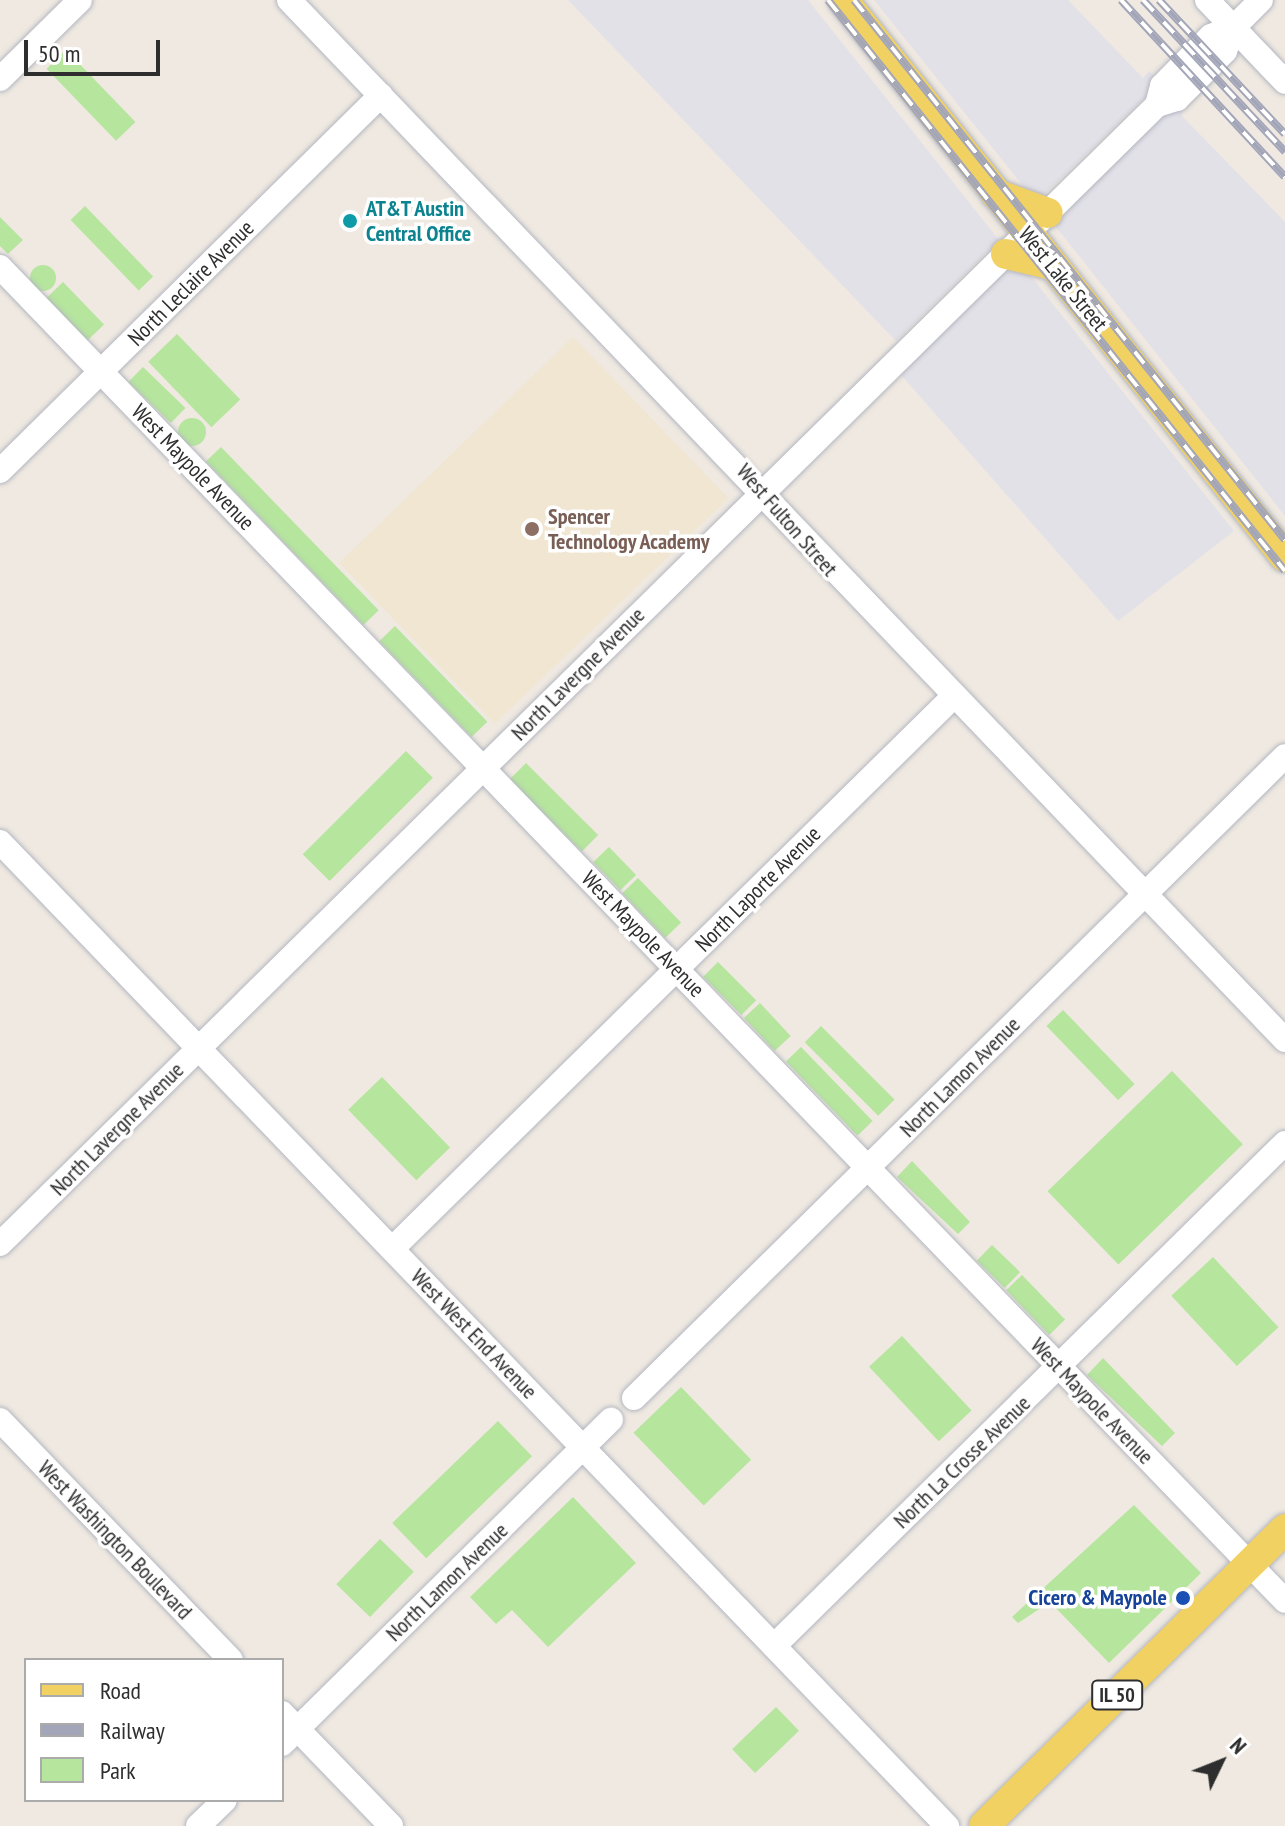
<!DOCTYPE html>
<style>
body{margin:0}
#map{position:relative;width:1285px;height:1826px;overflow:hidden;background:#efe9e1;font-family:"PT Sans Narrow",sans-serif}
div>[style]{position:absolute}
[style*='--x']{left:calc(var(--x)*1px);top:calc(var(--y)*1px);width:calc(var(--w)*1px);rotate:calc(var(--a)*1deg)}
.industrial>*{inset:0;background:#e3e1e8}
.education>*{inset:0;background:#f0e6d1;transform-origin:0 0}
.green>*{inset:0;background:#b6e59e;transform-origin:0 0}
.round{border-radius:50%}
.roads{filter:drop-shadow(0 0 2px #b4b7c1) drop-shadow(0 0 2px #b4b7c1)}
.minor>*{height:24px;margin:-12px;padding:0 12px;transform-origin:12px;border-radius:12px;background:#fff}
.major>*{height:30px;margin:-15px;padding:0 15px;transform-origin:15px;border-radius:15px;background:#f2d163}
.rail>*{height:8px;margin-top:-4px;transform-origin:0;background:repeating-linear-gradient(90deg,#fff 0 15px,#a3a6b8 0 30px);box-sizing:border-box;border-block:2px solid #a3a6b8}
.dots>*{width:22px;height:22px;translate:-50% -50%;box-sizing:border-box;border:4px solid #fff;border-radius:50%}
span{translate:-50% -50%;white-space:nowrap;text-align:center;line-height:1.15;-webkit-text-stroke:7px #fff;paint-order:stroke}
.shield-label span{padding:2px 6px;background:#fff;border:2px solid;border-radius:6px;-webkit-text-stroke-width:0}
.shield-label{font-size:20px;color:#2e2e2e;font-weight:700}
.culture-label{font-size:22px;color:#0d838f;font-weight:700}
.left{translate:0 -50%;text-align:left}
.street-label{font-size:22px;color:#2e2e2e}
.education-label{font-size:22px;color:#785e54;font-weight:700}
.transit-label{font-size:22px;color:#164399;font-weight:700}
.right{translate:-100% -50%;text-align:right}
.legend{position:absolute;left:24px;top:1658px;width:260px;height:144px;box-sizing:border-box;background:#fff;border:2px solid #ababab;margin:0;padding:10px 14px;list-style:none;font-size:24px;color:#2e2e2e}
.legend li{display:flex;align-items:center;gap:16px;height:40px}
.legend b{width:40px;border:2px solid #ababab}
.north{position:absolute;left:1181px;top:1722px;width:80px;height:80px;-webkit-text-stroke:6px #fff;paint-order:stroke;rotate:47deg;font-size:22px;font-weight:700;line-height:32px;text-align:center;color:#2e2e2e}
.north::after{content:'';display:block;margin:auto;width:28px;height:36px;background:#2e2e2e;clip-path:polygon(50% 0,100% 100%,50% 72%,0 100%)}
.scale{position:absolute;left:24px;top:40px;width:136px;height:36px;box-sizing:border-box;border:4px solid #2e2e2e;border-top:0;padding-left:10px;font-size:24px;line-height:28px;white-space:nowrap;color:#2e2e2e;-webkit-text-stroke:6px #fff;paint-order:stroke}
</style>
<div id="map">
<div class="industrial">
<div style="clip-path:polygon(568px 0,808px 0,999px 240px,896px 341px)"></div>
<div style="clip-path:polygon(874px 0,1068px 0,1143px 78px,1149px 71px,1160px 83px,1036px 202px)"></div>
<div style="clip-path:polygon(1183px 107px,1182px 116px,1285px 222px,1285px 516px,1053px 223px,1162px 117px)"></div>
<div style="clip-path:polygon(1017px 259px,1234px 531px,1118px 621px,901px 375px)"></div>
</div>
<div class="education">
<div style="left:573px;top:337px;width:224px;height:325px;rotate:46deg"></div>
</div>
<div class="green">
<div style="left:66px;top:50px;width:100px;height:27px;rotate:46deg"></div>
<div style="left:85px;top:206px;width:98px;height:20px;rotate:46deg"></div>
<div style="clip-path:polygon(0 217px,23px 240px,8px 254px,0 246px)"></div>
<div class="round" style="left:30px;top:265px;width:26px;height:26px"></div>
<div style="left:63px;top:282px;width:59px;height:23px;rotate:46deg"></div>
<div style="left:177px;top:334px;width:91px;height:40px;rotate:46deg"></div>
<div style="left:143px;top:367px;width:59px;height:21px;rotate:44deg"></div>
<div class="round" style="left:178px;top:418px;width:28px;height:28px"></div>
<div style="left:221px;top:447px;width:227px;height:21px;rotate:46deg"></div>
<div style="left:395px;top:626px;width:133px;height:22px;rotate:46deg"></div>
<div style="left:406px;top:751px;width:38px;height:146px;rotate:45deg"></div>
<div style="left:526px;top:763px;width:102px;height:23px;rotate:45deg"></div>
<div style="left:609px;top:847px;width:39px;height:22px;rotate:46deg"></div>
<div style="left:638px;top:878px;width:62px;height:22px;rotate:46deg"></div>
<div style="left:718px;top:962px;width:54px;height:21px;rotate:45deg"></div>
<div style="left:760px;top:1003px;width:45px;height:22px;rotate:47deg"></div>
<div style="left:1063px;top:1010px;width:103px;height:23px;rotate:46deg"></div>
<div style="left:821px;top:1026px;width:104px;height:23px;rotate:45deg"></div>
<div style="left:801px;top:1047px;width:103px;height:21px;rotate:46deg"></div>
<div style="left:1172px;top:1071px;width:102px;height:173px;rotate:46deg"></div>
<div style="left:382px;top:1077px;width:98px;height:47px;rotate:46deg"></div>
<div style="clip-path:polygon(912px 1161px,970px 1222px,958px 1234px,897px 1177px)"></div>
<div style="left:992px;top:1245px;width:39px;height:22px;rotate:44deg"></div>
<div style="left:1213px;top:1257px;width:96px;height:57px;rotate:47deg"></div>
<div style="left:1022px;top:1275px;width:62px;height:22px;rotate:46deg"></div>
<div style="left:902px;top:1336px;width:102px;height:45px;rotate:47deg"></div>
<div style="clip-path:polygon(1103px 1358px,1175px 1433px,1162px 1446px,1087px 1375px)"></div>
<div style="left:681px;top:1387px;width:101px;height:66px;rotate:46deg"></div>
<div style="left:498px;top:1421px;width:49px;height:147px;rotate:46deg"></div>
<div style="clip-path:polygon(573px 1497px,636px 1563px,548px 1647px,512px 1610px,496px 1624px,470px 1597px)"></div>
<div style="clip-path:polygon(1134px 1505px,1201px 1573px,1109px 1663px,1050px 1602px,1018px 1623px,1012px 1617px)"></div>
<div style="left:380px;top:1539px;width:47px;height:63px;rotate:44deg"></div>
<div style="left:776px;top:1707px;width:33px;height:61px;rotate:46deg"></div>
</div>
<div class="roads">
<div class="minor">
<div style="--x:289;--y:0;--w:1440;--a:46.24"></div>
<div style="--x:1207;--y:0;--w:113;--a:46.4"></div>
<div style="--x:0;--y:79;--w:112;--a:-44.6"></div>
<div style="--x:1157;--y:105;--w:20;--a:-75"></div>
<div style="--x:1162;--y:86;--w:70;--a:-45.6"></div>
<div style="--x:1211;--y:36;--w:25;--a:-21"></div>
<div style="--x:1234;--y:27;--w:38;--a:-45"></div>
<div style="--x:0;--y:267;--w:1852;--a:46.07"></div>
<div style="--x:0;--y:471;--w:535;--a:-44.62"></div>
<div style="--x:0;--y:842;--w:1366;--a:46.1"></div>
<div style="--x:0;--y:1244;--w:1624;--a:-44.55"></div>
<div style="--x:1157;--y:105;--w:21;--a:-17"></div>
<div style="--x:1177;--y:99;--w:68;--a:-45"></div>
<div style="--x:1225;--y:51;--w:26;--a:-69"></div>
<div style="--x:392;--y:1249;--w:787;--a:-44.54"></div>
<div style="--x:634;--y:1398;--w:914;--a:-44.6"></div>
<div style="--x:0;--y:1420;--w:333;--a:46.1"></div>
<div style="--x:774;--y:1646;--w:717;--a:-44.55"></div>
<div style="--x:282;--y:1713;--w:157;--a:46"></div>
<div style="--x:282;--y:1744;--w:462;--a:-44.6"></div>
<div style="--x:198;--y:1826;--w:37;--a:-44"></div>
</div>
<div class="major">
<div style="--x:843;--y:0;--w:711;--a:51.57"></div>
<div style="--x:996;--y:194;--w:55;--a:20.1"></div>
<div style="--x:1006;--y:254;--w:48;--a:13.2"></div>
<div style="--x:984;--y:1826;--w:423;--a:-44.6"></div>
</div>
</div>
<div class="rail">
<div style="--x:828;--y:0;--w:731;--a:51.33"></div>
<div style="--x:854;--y:0;--w:691;--a:51.4"></div>
<div style="--x:1121;--y:0;--w:241;--a:47.2"></div>
<div style="--x:1143;--y:0;--w:208;--a:46.9"></div>
<div style="--x:1159;--y:0;--w:184;--a:46.8"></div>
</div>
<div class="dots">
<div style="left:350px;top:221px;background:#0f9aa8"></div>
<div style="left:532px;top:529px;background:#8d6e63"></div>
<div style="left:1183px;top:1598px;background:#1a4fb4"></div>
</div>
<div class="shield-label">
<span style="left:1117px;top:1695px">IL 50</span>
</div>
<div class="culture-label">
<span class="left" style="left:366px;top:221px">AT&amp;T Austin<br>Central Office</span>
</div>
<div class="street-label">
<span style="left:1063px;top:279px;rotate:51deg">West Lake Street</span>
<span style="left:191px;top:283px;rotate:-45deg">North Leclaire Avenue</span>
<span style="left:193px;top:467px;rotate:46deg">West Maypole Avenue</span>
<span style="left:787px;top:520px;rotate:49deg">West Fulton Street</span>
<span style="left:578px;top:674px;rotate:-45deg">North Lavergne Avenue</span>
<span style="left:758px;top:889px;rotate:-45deg">North Laporte Avenue</span>
<span style="left:643px;top:934px;rotate:46deg">West Maypole Avenue</span>
<span style="left:960px;top:1077px;rotate:-45deg">North Lamon Avenue</span>
<span style="left:117px;top:1129px;rotate:-45deg">North Lavergne Avenue</span>
<span style="left:474px;top:1334px;rotate:46deg">West West End Avenue</span>
<span style="left:1092px;top:1401px;rotate:46deg">West Maypole Avenue</span>
<span style="left:962px;top:1462px;rotate:-44deg">North La Crosse Avenue</span>
<span style="left:115px;top:1540px;rotate:46deg">West Washington Boulevard</span>
<span style="left:447px;top:1582px;rotate:-44deg">North Lamon Avenue</span>
</div>
<div class="education-label">
<span class="left" style="left:548px;top:529px">Spencer<br>Technology Academy</span>
</div>
<div class="transit-label">
<span class="right" style="left:1167px;top:1598px">Cicero &amp; Maypole</span>
</div>
<ul class="legend">
<li><b style="height:10px;background:#f2d163"></b>Road</li>
<li><b style="height:10px;background:#a3a6b8"></b>Railway</li>
<li><b style="height:22px;background:#b6e59e"></b>Park</li>
</ul>
<div class="north">N</div>
<div class="scale">50 m</div>
</div>
